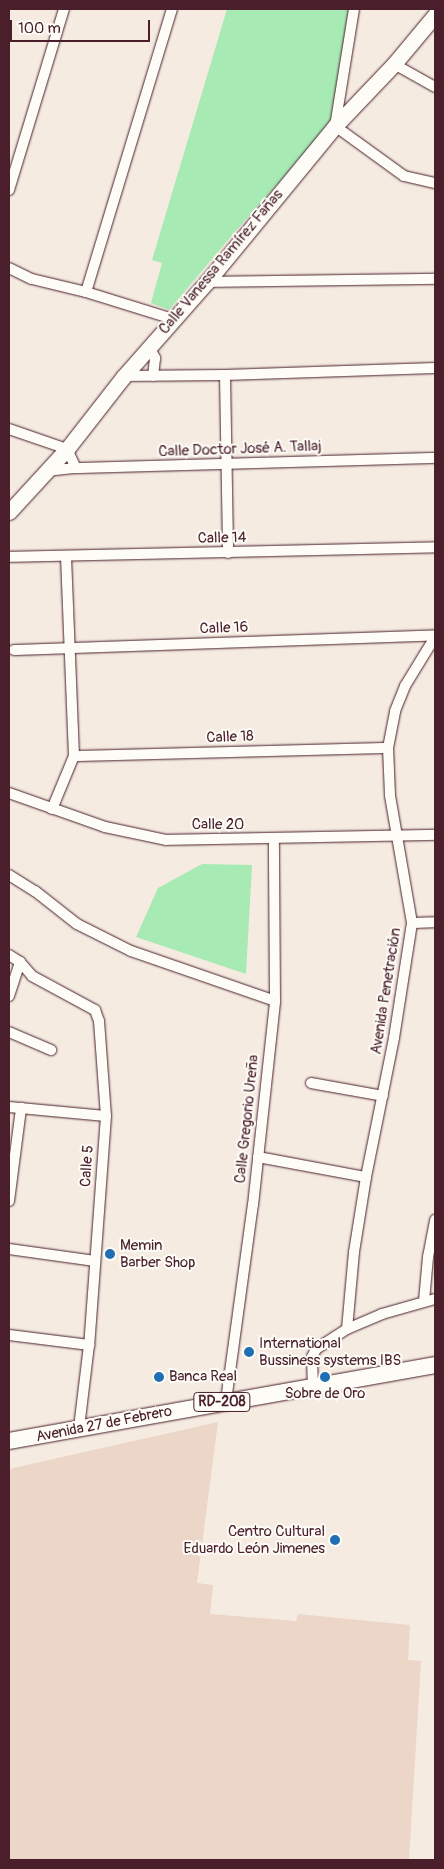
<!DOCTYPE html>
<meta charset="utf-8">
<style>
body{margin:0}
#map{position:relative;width:444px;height:1869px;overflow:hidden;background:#f5ebe1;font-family:Pangolin,sans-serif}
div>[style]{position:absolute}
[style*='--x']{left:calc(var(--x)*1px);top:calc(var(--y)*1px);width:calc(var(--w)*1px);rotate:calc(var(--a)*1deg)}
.built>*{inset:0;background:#ecd6c7}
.green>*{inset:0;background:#a7eab4}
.roads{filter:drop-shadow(0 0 1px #4a1f2b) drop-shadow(0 0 1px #4a1f2b)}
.street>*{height:10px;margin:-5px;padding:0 5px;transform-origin:5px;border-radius:5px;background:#fdfcf7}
.secondary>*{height:15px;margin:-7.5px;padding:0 7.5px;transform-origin:7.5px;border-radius:7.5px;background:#fdfcf7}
.primary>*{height:16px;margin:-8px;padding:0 8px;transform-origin:8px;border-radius:8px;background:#fdfcf7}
.dots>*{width:14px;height:14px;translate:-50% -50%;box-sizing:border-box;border:2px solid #fdfcf7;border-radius:50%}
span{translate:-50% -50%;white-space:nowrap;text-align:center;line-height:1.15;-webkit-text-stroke:4px #fdfcf7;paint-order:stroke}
.shield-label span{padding:1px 4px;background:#fdfcf7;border:1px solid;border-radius:4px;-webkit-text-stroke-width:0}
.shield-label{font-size:14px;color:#4a1f2b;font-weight:700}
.street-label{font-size:15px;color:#4a1f2b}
.poi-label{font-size:15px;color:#4a1f2b}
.left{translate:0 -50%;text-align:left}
.right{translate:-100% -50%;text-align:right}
.frame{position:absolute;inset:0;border:10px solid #4a1f2b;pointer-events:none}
.scale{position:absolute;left:10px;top:20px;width:140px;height:22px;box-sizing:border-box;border:2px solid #4a1f2b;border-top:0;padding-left:6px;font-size:15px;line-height:18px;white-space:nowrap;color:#4a1f2b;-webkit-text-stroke:4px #fdfcf7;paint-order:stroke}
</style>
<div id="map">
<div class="built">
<div style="clip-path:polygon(218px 1422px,197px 1583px,213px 1585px,210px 1614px,296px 1621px,298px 1614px,410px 1625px,408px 1660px,421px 1661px,409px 1860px,9px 1860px,9px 1469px)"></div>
</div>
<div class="green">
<div style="clip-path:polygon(227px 9px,350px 9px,330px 125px,233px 234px,169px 310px,151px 303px,162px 263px,152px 260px)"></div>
<div style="clip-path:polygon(202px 864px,252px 865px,246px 974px,136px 937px,158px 888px)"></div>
</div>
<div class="roads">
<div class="street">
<div style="--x:354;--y:9;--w:119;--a:99.2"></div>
<div style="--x:335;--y:126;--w:85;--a:35.9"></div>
<div style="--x:404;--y:176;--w:32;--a:13"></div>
<div style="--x:394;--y:64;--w:47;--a:29.3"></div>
<div style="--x:9;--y:190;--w:189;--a:-73.1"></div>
<div style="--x:9;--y:268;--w:25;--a:26"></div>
<div style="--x:32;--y:279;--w:56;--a:13.5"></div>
<div style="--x:86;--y:292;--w:91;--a:17.2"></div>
<div style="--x:207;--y:282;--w:228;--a:-0.8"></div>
<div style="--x:86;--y:292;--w:296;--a:-73.1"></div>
<div style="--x:149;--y:347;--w:13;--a:61"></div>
<div style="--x:155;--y:358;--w:18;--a:96"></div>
<div style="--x:225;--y:375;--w:178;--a:89"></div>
<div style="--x:124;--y:376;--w:101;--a:-0.6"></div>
<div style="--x:225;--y:375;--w:210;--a:-1.9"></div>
<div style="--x:9;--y:429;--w:61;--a:19"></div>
<div style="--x:67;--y:449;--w:21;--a:65"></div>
<div style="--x:46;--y:471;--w:30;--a:-6"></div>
<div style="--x:76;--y:468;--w:359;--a:-1.6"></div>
<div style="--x:9;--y:557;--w:426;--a:-1.3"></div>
<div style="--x:14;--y:650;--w:421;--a:-2"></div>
<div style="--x:74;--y:756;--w:314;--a:-1.5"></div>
<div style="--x:9;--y:793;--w:102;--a:19.5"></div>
<div style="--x:105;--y:827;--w:62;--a:12"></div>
<div style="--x:166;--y:840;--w:269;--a:-1.1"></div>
<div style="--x:52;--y:809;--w:57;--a:-67.5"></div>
<div style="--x:74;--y:756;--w:199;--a:-92.3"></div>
<div style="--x:9;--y:875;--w:31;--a:32"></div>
<div style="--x:35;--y:891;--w:53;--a:38.2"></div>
<div style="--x:77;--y:924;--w:60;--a:26.6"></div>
<div style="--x:131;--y:951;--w:152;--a:19.1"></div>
<div style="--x:412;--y:923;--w:23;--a:-2"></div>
<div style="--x:9;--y:955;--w:13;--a:32"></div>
<div style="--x:20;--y:962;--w:18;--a:49"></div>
<div style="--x:32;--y:976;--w:72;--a:28.4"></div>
<div style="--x:95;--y:1010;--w:12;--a:70"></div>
<div style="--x:99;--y:1021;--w:95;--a:85.8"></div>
<div style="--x:106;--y:1116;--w:230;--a:94.2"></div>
<div style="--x:89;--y:1345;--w:84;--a:96.9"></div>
<div style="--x:9;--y:996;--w:36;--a:-72"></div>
<div style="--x:9;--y:1032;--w:46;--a:23.2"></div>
<div style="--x:311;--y:1083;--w:73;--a:10.2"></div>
<div style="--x:9;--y:1107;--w:97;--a:5.3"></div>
<div style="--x:258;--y:1157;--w:110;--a:10.5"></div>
<div style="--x:9;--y:1201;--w:94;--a:-82.6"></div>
<div style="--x:9;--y:1249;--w:87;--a:7.9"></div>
<div style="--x:424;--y:1301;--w:44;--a:-84.8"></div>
<div style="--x:428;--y:1257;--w:38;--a:-79"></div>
<div style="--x:347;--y:1329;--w:77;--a:-84.8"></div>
<div style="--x:354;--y:1252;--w:76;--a:-80.9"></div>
<div style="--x:366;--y:1177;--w:142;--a:-78.6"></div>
<div style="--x:394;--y:1038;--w:116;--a:-81.1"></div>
<div style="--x:412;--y:923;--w:130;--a:-99.8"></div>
<div style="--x:390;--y:795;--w:47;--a:-92.4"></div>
<div style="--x:388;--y:748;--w:38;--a:-79"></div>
<div style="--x:395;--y:711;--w:27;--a:-68"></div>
<div style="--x:405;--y:686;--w:57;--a:-58.5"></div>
<div style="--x:9;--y:1335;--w:81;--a:7.1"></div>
<div style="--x:313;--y:1387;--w:30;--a:-92"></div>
<div style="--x:312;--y:1357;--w:9;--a:-63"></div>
<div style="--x:316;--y:1349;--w:37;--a:-33"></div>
<div style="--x:347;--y:1329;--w:38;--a:-23"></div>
<div style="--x:382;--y:1314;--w:55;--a:-15.8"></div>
<div style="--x:226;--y:1401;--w:198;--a:-82.2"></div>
<div style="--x:253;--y:1205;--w:205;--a:-83.8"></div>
<div style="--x:275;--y:1001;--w:162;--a:-90.4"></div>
</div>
<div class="secondary">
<div style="--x:9;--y:512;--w:86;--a:-47.4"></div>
<div style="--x:67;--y:449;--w:93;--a:-52"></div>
<div style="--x:124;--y:376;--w:125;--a:-48.6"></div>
<div style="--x:207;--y:282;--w:202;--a:-50.6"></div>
<div style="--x:335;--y:126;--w:86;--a:-46.4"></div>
<div style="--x:394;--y:64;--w:64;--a:-50.1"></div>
</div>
<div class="primary">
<div style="--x:9;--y:1441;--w:433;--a:-10.1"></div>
</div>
</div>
<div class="dots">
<div style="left:110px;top:1254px;background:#1f6fb2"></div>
<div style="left:249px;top:1352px;background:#1f6fb2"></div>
<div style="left:159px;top:1377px;background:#1f6fb2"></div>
<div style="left:325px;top:1377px;background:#1f6fb2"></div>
<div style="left:335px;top:1540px;background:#1f6fb2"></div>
</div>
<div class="shield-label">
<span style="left:222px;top:1402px">RD-208</span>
</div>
<div class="street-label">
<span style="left:221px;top:262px;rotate:-50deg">Calle Vanessa Ramírez Fañas</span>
<span style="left:240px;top:449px;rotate:-2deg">Calle Doctor José A. Tallaj</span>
<span style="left:222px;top:538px;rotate:-1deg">Calle 14</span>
<span style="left:224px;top:628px;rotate:-2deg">Calle 16</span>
<span style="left:230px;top:737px;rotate:-2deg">Calle 18</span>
<span style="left:218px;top:825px">Calle 20</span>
<span style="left:386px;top:991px;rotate:-81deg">Avenida Penetración</span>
<span style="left:247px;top:1119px;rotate:-84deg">Calle Gregorio Ureña</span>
<span style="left:87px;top:1166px;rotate:-86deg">Calle 5</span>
<span style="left:104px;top:1424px;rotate:-11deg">Avenida 27 de Febrero</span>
</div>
<div class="poi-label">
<span class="left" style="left:120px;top:1254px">Memin<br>Barber Shop</span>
<span class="left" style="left:259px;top:1352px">International<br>Bussiness systems IBS</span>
<span class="left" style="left:169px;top:1377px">Banca Real</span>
<span style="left:325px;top:1394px">Sobre de Oro</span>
<span class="right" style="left:325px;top:1540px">Centro Cultural<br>Eduardo León Jimenes</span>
</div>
<div class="frame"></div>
<div class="scale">100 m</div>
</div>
